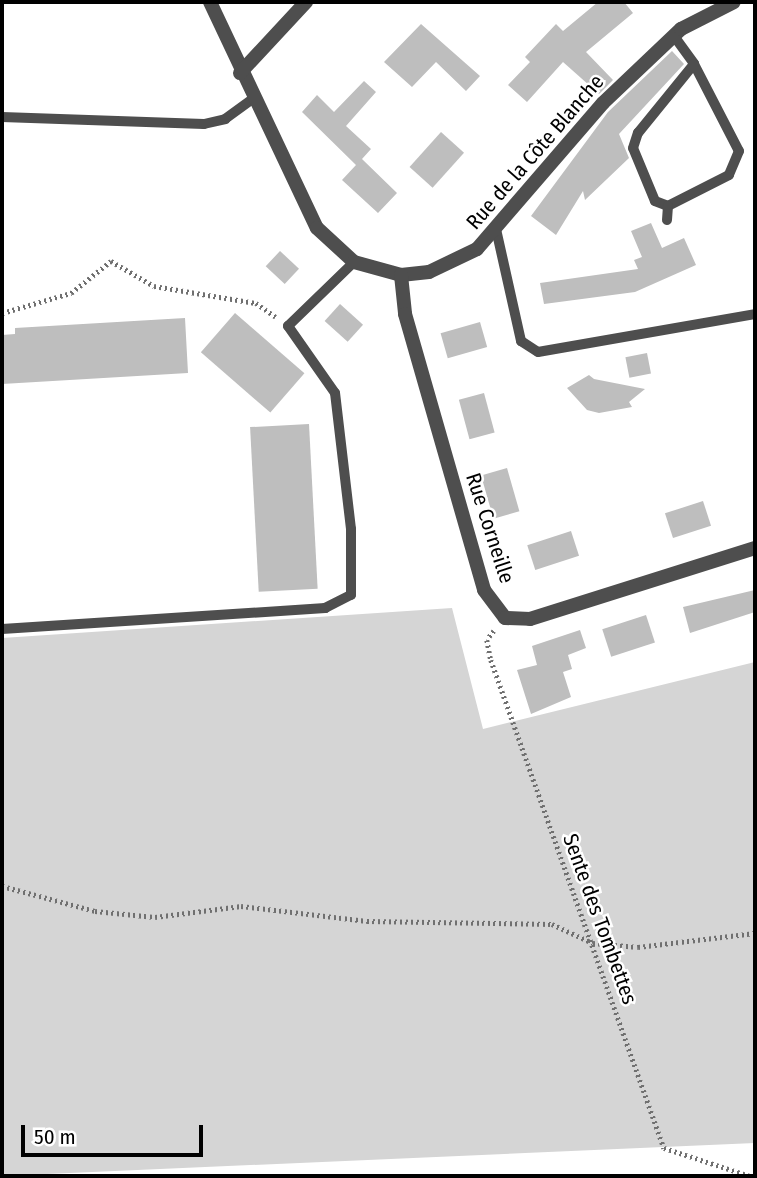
<!DOCTYPE html>
<meta charset="utf-8">
<style>
body{margin:0}
#map{position:relative;width:757px;height:1178px;overflow:hidden;background:#fff;font-family:"Fira Sans Condensed",sans-serif}
div>[style]{position:absolute}
[style*='--x']{left:calc(var(--x)*1px);top:calc(var(--y)*1px);width:calc(var(--w)*1px);rotate:calc(var(--a)*1deg)}
.green>*{inset:0;background:#d5d5d5}
.building>*{inset:0;background:#bebebe;transform-origin:0 0}
.path>*{height:4.5px;margin-top:-2.25px;transform-origin:0;background:repeating-linear-gradient(90deg,#707070 0 2px,transparent 0 5.5px)}
.service>*{height:10px;margin:-5px;padding:0 5px;transform-origin:5px;border-radius:5px;background:#4e4e4e}
.minor>*{height:14px;margin:-7px;padding:0 7px;transform-origin:7px;border-radius:7px;background:#4e4e4e}
span{translate:-50% -50%;white-space:nowrap;text-align:center;line-height:1.15;-webkit-text-stroke:5px #fff;paint-order:stroke}
.street-label{font-size:21px;color:#000}
.frame{position:absolute;inset:0;border:4px solid #000;pointer-events:none}
.scale{position:absolute;left:21px;top:1125px;width:182px;height:32px;box-sizing:border-box;border:4px solid #000;border-top:0;padding-left:9px;font-size:21px;line-height:24px;white-space:nowrap;color:#000;-webkit-text-stroke:5px #fff;paint-order:stroke}
</style>
<div id="map">
<div class="green">
<div style="clip-path:polygon(452px 608px,483px 729px,755px 662px,755px 1143px,2px 1176px,2px 638px)"></div>
</div>
<div class="building">
<div style="clip-path:polygon(598px 2px,624px 2px,633px 13px,586px 52px,613px 80px,599px 94px,563px 62px,527px 102px,508px 85px,530px 62px,525px 57px,556px 24px,563px 31px)"></div>
<div style="clip-path:polygon(421px 24px,480px 76px,466px 91px,436px 62px,412px 87px,384px 62px)"></div>
<div style="clip-path:polygon(672px 51px,684px 64px,619px 134px,629px 158px,585px 200px,583px 191px,556px 235px,531px 216px,608px 112px)"></div>
<div style="clip-path:polygon(364px 81px,376px 92px,346px 126px,371px 149px,362px 159px,397px 193px,378px 213px,342px 180px,356px 165px,302px 112px,317px 95px,334px 112px)"></div>
<div style="left:441px;top:132px;width:31px;height:47px;rotate:42deg"></div>
<div style="clip-path:polygon(651px 223px,662px 248px,684px 238px,696px 265px,635px 292px,544px 304px,540px 283px,638px 269px,634px 260px,642px 257px,631px 231px)"></div>
<div style="left:280px;top:251px;width:26px;height:21px;rotate:43deg"></div>
<div style="left:340px;top:304px;width:31px;height:23px;rotate:42deg"></div>
<div style="left:235px;top:313px;width:92px;height:52px;rotate:41deg"></div>
<div style="clip-path:polygon(185px 318px,188px 373px,2px 384px,2px 335px,15px 334px,15px 328px)"></div>
<div style="left:480px;top:322px;width:26px;height:41px;rotate:74deg"></div>
<div style="left:647px;top:353px;width:21px;height:22px;rotate:79deg"></div>
<div style="clip-path:polygon(589px 375px,594px 379px,645px 389px,629px 402px,632px 407px,599px 413px,587px 410px,567px 388px)"></div>
<div style="left:484px;top:393px;width:41px;height:26px;rotate:75deg"></div>
<div style="left:309px;top:424px;width:165px;height:59px;rotate:87deg"></div>
<div style="left:507px;top:468px;width:45px;height:27px;rotate:74deg"></div>
<div style="left:703px;top:501px;width:26px;height:40px;rotate:72deg"></div>
<div style="left:571px;top:531px;width:26px;height:46px;rotate:72deg"></div>
<div style="clip-path:polygon(755px 590px,755px 612px,690px 633px,683px 607px)"></div>
<div style="left:646px;top:615px;width:29px;height:46px;rotate:72deg"></div>
<div style="clip-path:polygon(580px 630px,586px 648px,568px 655px,572px 669px,563px 672px,571px 697px,531px 714px,517px 670px,537px 665px,532px 646px)"></div>
</div>
<div class="path">
<div style="--x:2;--y:313;--w:72;--a:-16.2"></div>
<div style="--x:71;--y:293;--w:51;--a:-38.7"></div>
<div style="--x:111;--y:261;--w:50;--a:30.2"></div>
<div style="--x:154;--y:286;--w:103;--a:9.5"></div>
<div style="--x:256;--y:303;--w:24;--a:35"></div>
<div style="--x:494;--y:631;--w:11;--a:128"></div>
<div style="--x:487;--y:640;--w:20;--a:79"></div>
<div style="--x:491;--y:660;--w:518;--a:70.48"></div>
<div style="--x:664;--y:1148;--w:90;--a:18"></div>
<div style="--x:2;--y:886;--w:96;--a:15"></div>
<div style="--x:95;--y:911;--w:60;--a:5.7"></div>
<div style="--x:155;--y:917;--w:87;--a:-7.3"></div>
<div style="--x:241;--y:906;--w:127;--a:6.8"></div>
<div style="--x:367;--y:921;--w:185;--a:0.9"></div>
<div style="--x:552;--y:924;--w:45;--a:24.9"></div>
<div style="--x:593;--y:943;--w:45;--a:5.1"></div>
<div style="--x:638;--y:947;--w:118;--a:-6.8"></div>
</div>
<div class="service">
<div style="--x:674;--y:36;--w:34;--a:54"></div>
<div style="--x:694;--y:64;--w:98;--a:62.7"></div>
<div style="--x:739;--y:151;--w:26;--a:113"></div>
<div style="--x:729;--y:175;--w:68;--a:153.1"></div>
<div style="--x:668;--y:206;--w:14;--a:-159"></div>
<div style="--x:655;--y:201;--w:57;--a:-112.5"></div>
<div style="--x:633;--y:148;--w:16;--a:-72"></div>
<div style="--x:638;--y:133;--w:89;--a:-50.9"></div>
<div style="--x:2;--y:117;--w:202;--a:2"></div>
<div style="--x:204;--y:124;--w:22;--a:-13"></div>
<div style="--x:225;--y:119;--w:34;--a:-36"></div>
<div style="--x:667;--y:220;--w:14;--a:-86"></div>
<div style="--x:496;--y:229;--w:115;--a:77.4"></div>
<div style="--x:521;--y:341;--w:20;--a:33"></div>
<div style="--x:538;--y:352;--w:220;--a:-9.9"></div>
<div style="--x:2;--y:629;--w:324;--a:-3.7"></div>
<div style="--x:325;--y:608;--w:29;--a:-27"></div>
<div style="--x:351;--y:595;--w:66;--a:-90"></div>
<div style="--x:351;--y:529;--w:137;--a:-96.7"></div>
<div style="--x:335;--y:393;--w:82;--a:-125"></div>
<div style="--x:288;--y:326;--w:92;--a:-44.1"></div>
</div>
<div class="minor">
<div style="--x:210;--y:2;--w:250;--a:64.7"></div>
<div style="--x:317;--y:228;--w:50;--a:42.6"></div>
<div style="--x:354;--y:262;--w:49;--a:15.5"></div>
<div style="--x:401;--y:275;--w:28;--a:-6"></div>
<div style="--x:429;--y:272;--w:53;--a:-25.6"></div>
<div style="--x:477;--y:249;--w:193;--a:-49.2"></div>
<div style="--x:603;--y:103;--w:108;--a:-43.5"></div>
<div style="--x:681;--y:29;--w:59;--a:-27"></div>
<div style="--x:240;--y:73;--w:97;--a:-47.1"></div>
<div style="--x:401;--y:275;--w:39;--a:84"></div>
<div style="--x:405;--y:314;--w:287;--a:74"></div>
<div style="--x:484;--y:590;--w:35;--a:53"></div>
<div style="--x:505;--y:618;--w:25;--a:2"></div>
<div style="--x:530;--y:619;--w:236;--a:-17.5"></div>
</div>
<div class="street-label">
<span style="left:535px;top:152px;rotate:-49deg">Rue de la Côte Blanche</span>
<span style="left:490px;top:528px;rotate:72deg">Rue Corneille</span>
<span style="left:600px;top:919px;rotate:70deg">Sente des Tombettes</span>
</div>
<div class="frame"></div>
<div class="scale">50 m</div>
</div>
